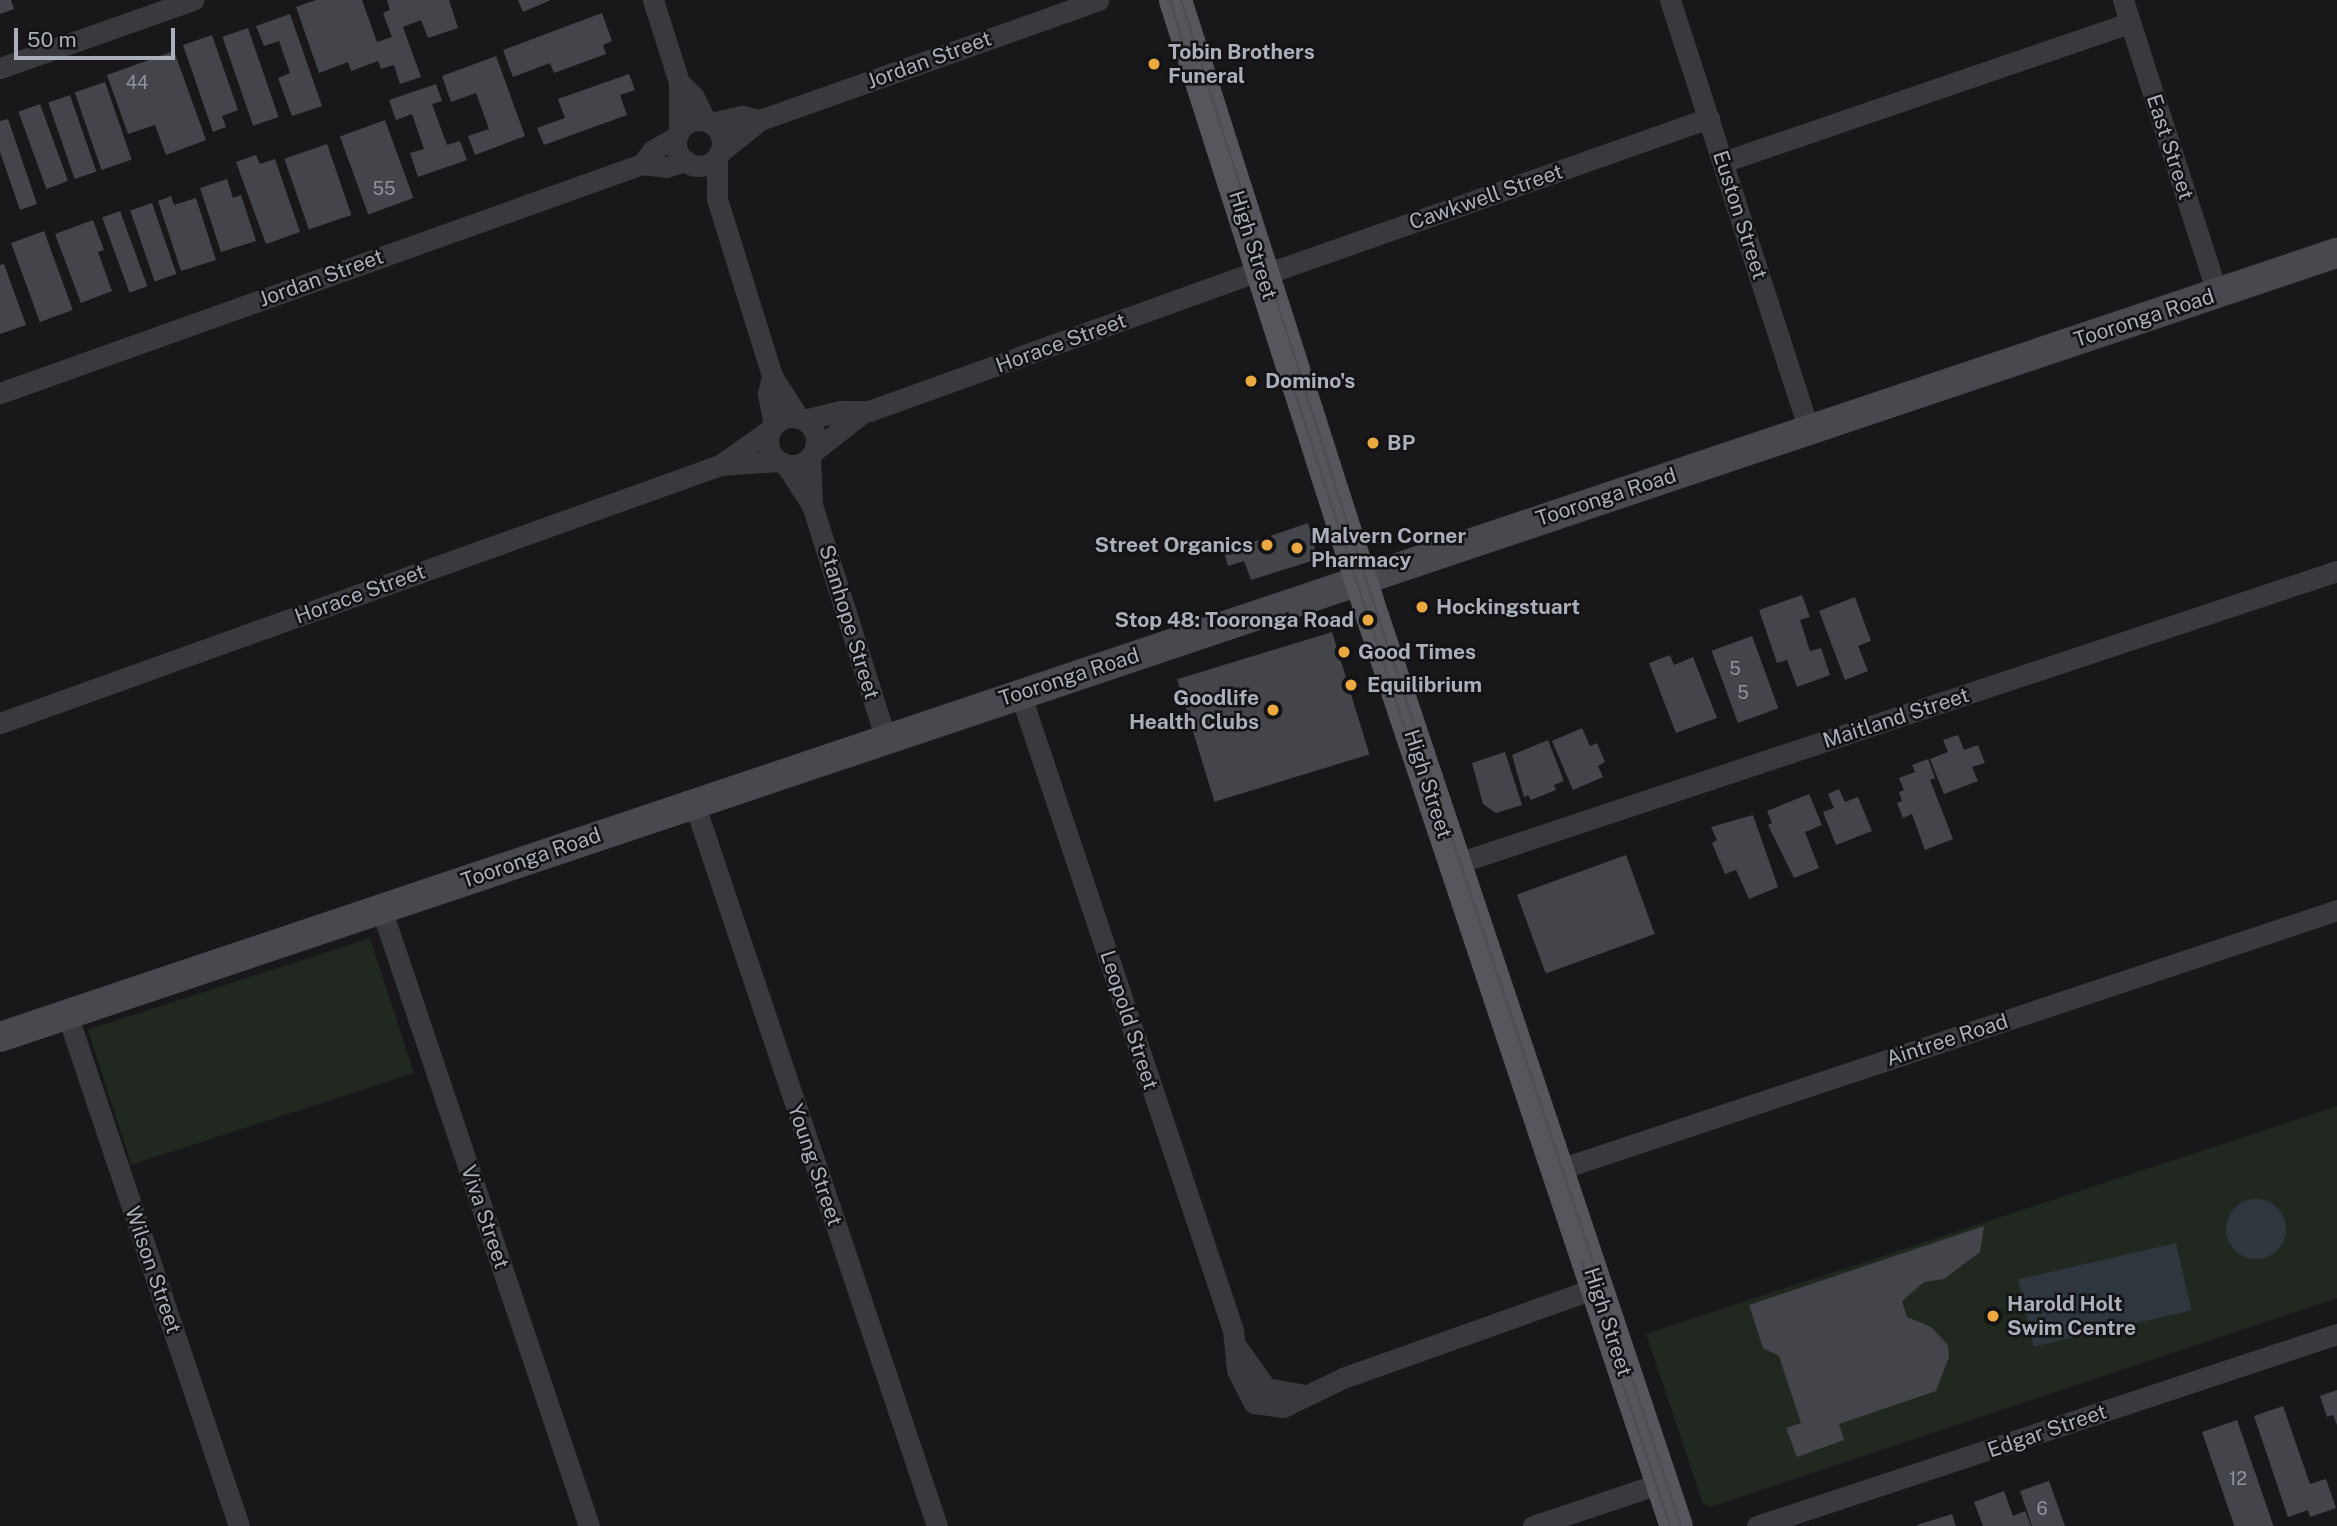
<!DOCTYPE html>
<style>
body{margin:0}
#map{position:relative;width:2337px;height:1526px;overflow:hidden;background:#18181a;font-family:"Public Sans",sans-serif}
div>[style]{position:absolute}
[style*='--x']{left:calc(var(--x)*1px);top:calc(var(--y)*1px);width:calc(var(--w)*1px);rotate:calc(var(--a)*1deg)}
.green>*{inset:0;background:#202820;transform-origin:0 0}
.water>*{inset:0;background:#2e373d;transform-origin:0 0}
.round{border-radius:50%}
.building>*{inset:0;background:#44454a;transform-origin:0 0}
.minor>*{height:21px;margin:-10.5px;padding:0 10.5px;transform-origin:10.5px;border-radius:10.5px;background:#393a3e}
.minor>.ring{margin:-10.5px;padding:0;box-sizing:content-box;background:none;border:21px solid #393a3e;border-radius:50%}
.secondary>*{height:30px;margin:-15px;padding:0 15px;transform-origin:15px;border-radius:15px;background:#47494e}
.primary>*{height:33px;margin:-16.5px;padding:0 16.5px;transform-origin:16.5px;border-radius:16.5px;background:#55575d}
.tram>*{height:2px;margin:-1px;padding:0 1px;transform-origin:1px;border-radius:1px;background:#4c4e53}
.dots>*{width:19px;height:19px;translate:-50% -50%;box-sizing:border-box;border:4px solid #131315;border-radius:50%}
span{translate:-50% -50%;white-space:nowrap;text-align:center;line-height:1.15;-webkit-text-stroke:5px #131315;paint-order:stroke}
.number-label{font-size:18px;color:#90949d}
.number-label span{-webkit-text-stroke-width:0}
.poi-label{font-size:21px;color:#aaafb9;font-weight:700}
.left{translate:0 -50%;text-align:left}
.right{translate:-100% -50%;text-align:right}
.street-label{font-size:21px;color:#aaafb9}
.scale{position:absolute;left:14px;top:28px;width:161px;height:32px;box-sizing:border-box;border:4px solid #aaafb9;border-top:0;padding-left:9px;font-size:21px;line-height:24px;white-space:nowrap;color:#aaafb9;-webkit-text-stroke:5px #131315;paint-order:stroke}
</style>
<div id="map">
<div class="green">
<div style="left:370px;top:938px;width:142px;height:297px;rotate:72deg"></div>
<div style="clip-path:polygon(2337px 1106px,2337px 1298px,1710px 1507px,1703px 1504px,1646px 1334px)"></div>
</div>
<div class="water">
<div class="round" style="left:2226px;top:1199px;width:60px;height:60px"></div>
<div style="left:2176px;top:1243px;width:69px;height:162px;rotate:77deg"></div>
</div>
<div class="building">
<div style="clip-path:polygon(0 0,11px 0,14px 9px,0 14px)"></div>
<div style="clip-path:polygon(316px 0,362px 0,377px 42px,392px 37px,383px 13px,390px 10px,387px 0,449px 0,458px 28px,428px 38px,421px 20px,403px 27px,421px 77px,400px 84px,394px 65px,381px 69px,378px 61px,351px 71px,348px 62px,319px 73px,296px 7px)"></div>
<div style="clip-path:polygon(518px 0,551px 0,523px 12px)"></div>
<div style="clip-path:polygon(602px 13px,612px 41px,603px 45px,606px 54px,554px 73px,550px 63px,513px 77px,503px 50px)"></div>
<div style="clip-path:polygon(290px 14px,322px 106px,292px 116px,278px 78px,290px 73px,279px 41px,264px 46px,256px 26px)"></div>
<div style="left:248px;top:28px;width:94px;height:27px;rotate:71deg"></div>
<div style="clip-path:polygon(212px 35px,238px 110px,222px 116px,226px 127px,213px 132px,183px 45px)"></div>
<div style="clip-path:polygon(174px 51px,206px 140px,166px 155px,155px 125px,128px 134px,107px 75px)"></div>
<div style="clip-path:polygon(496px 56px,525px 136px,475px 155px,468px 136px,489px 129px,476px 93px,451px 102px,442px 76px)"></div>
<div style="clip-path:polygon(629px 74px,635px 90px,620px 95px,627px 115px,544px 145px,537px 128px,565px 118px,558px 99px)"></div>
<div style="left:105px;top:82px;width:82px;height:32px;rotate:71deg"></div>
<div style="clip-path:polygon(436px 84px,442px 101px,432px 104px,447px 145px,460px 141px,467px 160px,418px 177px,410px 153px,424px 149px,412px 114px,396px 120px,389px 100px)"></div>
<div style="left:70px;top:95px;width:81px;height:23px;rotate:71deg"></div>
<div style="left:40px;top:104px;width:82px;height:23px;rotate:70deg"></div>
<div style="clip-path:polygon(8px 119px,37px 204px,20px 210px,0 152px,0 121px)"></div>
<div style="left:385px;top:120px;width:83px;height:48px;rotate:70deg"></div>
<div style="left:327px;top:144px;width:75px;height:45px;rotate:71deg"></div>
<div style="clip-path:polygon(256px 155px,260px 164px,275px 159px,300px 232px,266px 244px,236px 162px)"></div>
<div style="clip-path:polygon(227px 179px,233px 198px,241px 195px,256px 241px,221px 252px,200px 188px)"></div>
<div style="clip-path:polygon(171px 196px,174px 205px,196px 198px,216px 260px,181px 271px,158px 201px)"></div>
<div style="left:152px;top:203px;width:75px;height:23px;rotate:71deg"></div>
<div style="left:120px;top:211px;width:80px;height:19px;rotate:70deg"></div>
<div style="clip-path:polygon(93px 220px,104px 250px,98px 252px,112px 291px,81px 303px,55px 234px)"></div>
<div style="left:44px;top:231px;width:84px;height:35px;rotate:70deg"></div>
<div style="clip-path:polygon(4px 264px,26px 325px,0 334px,0 265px)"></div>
<div style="clip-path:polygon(1308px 523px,1318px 559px,1251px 580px,1244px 561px,1228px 566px,1224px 552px)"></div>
<div style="clip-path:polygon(1802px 595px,1810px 617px,1800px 620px,1810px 651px,1821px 648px,1830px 675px,1797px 687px,1787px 660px,1777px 663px,1759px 610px)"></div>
<div style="clip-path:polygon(1855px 597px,1871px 641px,1858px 646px,1868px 671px,1845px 680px,1819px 611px)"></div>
<div style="left:1332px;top:632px;width:128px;height:162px;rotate:73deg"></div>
<div style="left:1752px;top:636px;width:77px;height:43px;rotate:70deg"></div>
<div style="clip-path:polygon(1670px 655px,1674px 665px,1693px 657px,1717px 718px,1676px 733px,1649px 663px)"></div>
<div style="clip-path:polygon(1582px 728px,1590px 746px,1597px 743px,1605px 762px,1598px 766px,1603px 777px,1573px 790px,1552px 741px)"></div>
<div style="clip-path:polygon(1958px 735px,1964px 750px,1978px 745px,1985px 763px,1972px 767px,1978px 781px,1944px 794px,1930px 759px,1948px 752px,1943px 740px)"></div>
<div style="clip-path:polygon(1548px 740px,1564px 781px,1554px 785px,1556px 790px,1531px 800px,1528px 795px,1524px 797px,1512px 755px)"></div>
<div style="clip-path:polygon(1505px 752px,1522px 805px,1496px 813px,1483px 804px,1472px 763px)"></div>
<div style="clip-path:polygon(1928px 759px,1935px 778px,1930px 780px,1953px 839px,1925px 850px,1912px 814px,1903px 818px,1897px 803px,1902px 801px,1899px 792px,1904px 790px,1899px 778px,1915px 772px,1912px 765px)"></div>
<div style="clip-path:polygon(1839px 789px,1845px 802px,1858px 797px,1872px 831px,1836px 845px,1823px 812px,1834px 808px,1828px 794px)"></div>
<div style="clip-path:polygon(1809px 794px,1822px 825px,1805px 832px,1819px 868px,1794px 878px,1768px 825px,1772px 823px,1767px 811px)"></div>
<div style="clip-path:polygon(1753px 815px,1778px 887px,1749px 899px,1736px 870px,1725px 874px,1712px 843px,1717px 840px,1711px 827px)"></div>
<div style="left:1626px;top:855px;width:84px;height:116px;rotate:70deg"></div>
<div style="clip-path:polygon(1984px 1226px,1980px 1252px,1944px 1279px,1924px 1282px,1902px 1301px,1907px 1317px,1931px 1327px,1948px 1345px,1949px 1357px,1936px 1391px,1839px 1424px,1844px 1440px,1797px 1457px,1786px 1428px,1801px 1423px,1779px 1356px,1763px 1348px,1749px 1305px)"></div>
<div style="clip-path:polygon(2337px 1390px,2337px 1425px,2333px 1415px,2327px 1417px,2320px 1396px)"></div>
<div style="clip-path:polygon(2283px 1406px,2310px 1484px,2326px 1479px,2336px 1508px,2310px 1517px,2308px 1510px,2288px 1517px,2254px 1416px)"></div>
<div style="left:2237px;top:1420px;width:112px;height:37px;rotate:71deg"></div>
<div style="clip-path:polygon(2049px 1481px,2065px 1526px,2032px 1526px,2020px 1491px)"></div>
<div style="clip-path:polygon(2004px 1491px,2013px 1516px,2025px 1511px,2031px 1526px,1983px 1526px,1974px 1502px)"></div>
<div style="clip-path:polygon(1952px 1514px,1956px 1526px,1917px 1526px,1917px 1525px)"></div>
</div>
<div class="minor">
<div style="--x:653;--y:0;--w:86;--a:72.4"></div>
<div style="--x:679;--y:82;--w:50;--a:90"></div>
<div style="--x:1670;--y:0;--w:452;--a:72.1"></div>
<div style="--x:2123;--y:0;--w:308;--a:72.2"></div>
<div style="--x:0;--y:68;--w:205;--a:-19.4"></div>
<div style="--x:679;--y:82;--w:21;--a:45"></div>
<div style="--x:694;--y:97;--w:25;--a:64"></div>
<div class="ring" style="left:676px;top:120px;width:25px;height:25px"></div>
<div style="--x:710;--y:123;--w:33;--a:-12"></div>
<div style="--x:742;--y:116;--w:18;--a:13"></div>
<div style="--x:719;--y:153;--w:53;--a:-38.8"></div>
<div style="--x:760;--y:120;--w:359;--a:-19.5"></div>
<div style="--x:717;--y:157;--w:42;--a:90"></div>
<div style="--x:717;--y:199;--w:185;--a:72.7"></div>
<div style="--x:772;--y:376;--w:50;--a:57.3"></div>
<div style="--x:1723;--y:162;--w:430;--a:-18.9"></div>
<div style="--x:642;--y:164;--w:18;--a:-52"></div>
<div style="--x:653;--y:150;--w:28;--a:-30"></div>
<div style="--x:1263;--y:275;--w:473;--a:-19.4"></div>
<div style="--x:772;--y:376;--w:18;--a:103"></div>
<div style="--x:768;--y:394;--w:32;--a:79"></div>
<div style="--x:0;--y:393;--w:682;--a:-19.63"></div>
<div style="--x:642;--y:164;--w:24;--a:7"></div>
<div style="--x:666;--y:167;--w:21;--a:-17"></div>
<div class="ring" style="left:768px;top:417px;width:27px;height:27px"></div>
<div style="--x:804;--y:420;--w:38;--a:-14"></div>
<div style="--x:841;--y:411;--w:28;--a:0"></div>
<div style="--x:869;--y:411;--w:417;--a:-19.8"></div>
<div style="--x:814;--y:451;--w:60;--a:-38.2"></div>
<div style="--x:810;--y:457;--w:48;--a:87.6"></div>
<div style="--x:812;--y:505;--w:245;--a:72.5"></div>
<div style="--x:720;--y:465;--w:58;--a:-3.9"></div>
<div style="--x:786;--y:465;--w:48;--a:57"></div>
<div style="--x:1020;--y:693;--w:672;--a:71.51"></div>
<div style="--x:1233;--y:1330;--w:40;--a:84.3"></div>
<div style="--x:1237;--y:1370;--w:37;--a:63"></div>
<div style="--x:1254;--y:1403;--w:29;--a:8"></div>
<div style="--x:1283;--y:1407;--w:67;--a:-25.8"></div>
<div style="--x:1343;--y:1378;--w:269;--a:-19.6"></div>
<div style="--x:0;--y:723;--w:765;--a:-19.71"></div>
<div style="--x:720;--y:465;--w:62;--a:-35.2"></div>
<div style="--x:694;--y:803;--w:763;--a:71.42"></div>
<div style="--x:1455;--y:864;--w:929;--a:-18.38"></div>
<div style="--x:381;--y:908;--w:652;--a:71.4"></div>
<div style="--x:67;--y:1014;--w:540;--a:71.43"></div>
<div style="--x:1557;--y:1170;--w:822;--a:-18.43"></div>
<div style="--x:1237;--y:1347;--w:50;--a:54.7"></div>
<div style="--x:1266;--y:1388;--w:36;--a:10"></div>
<div style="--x:1533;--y:1526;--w:135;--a:-18.6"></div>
<div style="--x:1757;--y:1526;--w:611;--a:-18.32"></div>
</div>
<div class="secondary">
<div style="--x:0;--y:1037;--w:2465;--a:-18.55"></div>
</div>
<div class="primary">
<div style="--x:1175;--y:0;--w:647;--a:72.27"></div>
<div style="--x:1372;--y:616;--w:959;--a:71.53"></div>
</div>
<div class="tram">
<div style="--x:1170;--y:0;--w:48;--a:73.1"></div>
<div style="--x:1181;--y:0;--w:580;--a:72.35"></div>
<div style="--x:1357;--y:553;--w:1026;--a:71.58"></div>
<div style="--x:1295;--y:393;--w:469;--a:71.9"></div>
<div style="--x:1581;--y:1260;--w:280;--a:71.5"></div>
</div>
<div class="dots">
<div style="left:1154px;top:64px;background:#eba93f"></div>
<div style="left:1251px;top:381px;background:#eba93f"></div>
<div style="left:1373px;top:443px;background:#eba93f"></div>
<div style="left:1267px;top:545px;background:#eba93f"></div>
<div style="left:1297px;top:548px;background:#eba93f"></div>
<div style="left:1422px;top:607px;background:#eba93f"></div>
<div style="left:1368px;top:620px;background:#eba93f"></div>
<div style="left:1344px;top:652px;background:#eba93f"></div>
<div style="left:1351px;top:685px;background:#eba93f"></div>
<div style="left:1273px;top:710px;background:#eba93f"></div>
<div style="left:1993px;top:1316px;background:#eba93f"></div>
</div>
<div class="number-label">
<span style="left:137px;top:83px">44</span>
<span style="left:384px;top:189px">55</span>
<span style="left:1735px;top:669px">5</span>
<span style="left:1743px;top:693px">5</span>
<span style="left:2238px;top:1479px">12</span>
<span style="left:2042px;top:1509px">6</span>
</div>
<div class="poi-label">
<span class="left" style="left:1168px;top:64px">Tobin Brothers<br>Funeral</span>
<span class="left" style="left:1265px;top:381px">Domino's</span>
<span class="left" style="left:1387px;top:443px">BP</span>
<span class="left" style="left:1311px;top:548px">Malvern Corner<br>Pharmacy</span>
<span class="right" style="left:1253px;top:545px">Street Organics</span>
<span class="left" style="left:1436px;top:607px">Hockingstuart</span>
<span class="right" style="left:1354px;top:620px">Stop 48: Tooronga Road</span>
<span class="left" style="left:1358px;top:652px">Good Times</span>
<span class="left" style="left:1367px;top:685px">Equilibrium</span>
<span class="right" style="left:1259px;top:710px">Goodlife<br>Health Clubs</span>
<span class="left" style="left:2007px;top:1316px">Harold Holt<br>Swim Centre</span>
</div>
<div class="street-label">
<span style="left:929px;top:60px;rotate:-20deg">Jordan Street</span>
<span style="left:2170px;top:147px;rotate:72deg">East Street</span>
<span style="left:1486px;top:197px;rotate:-19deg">Cawkwell Street</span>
<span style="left:1740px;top:215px;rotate:72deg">Euston Street</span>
<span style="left:1253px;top:245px;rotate:72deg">High Street</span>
<span style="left:321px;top:278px;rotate:-20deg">Jordan Street</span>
<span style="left:2144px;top:318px;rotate:-18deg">Tooronga Road</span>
<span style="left:1061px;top:343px;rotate:-20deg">Horace Street</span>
<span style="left:1606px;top:497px;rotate:-18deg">Tooronga Road</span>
<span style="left:360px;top:594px;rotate:-20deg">Horace Street</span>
<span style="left:849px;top:622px;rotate:73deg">Stanhope Street</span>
<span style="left:1069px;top:677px;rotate:-18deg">Tooronga Road</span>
<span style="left:1896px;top:718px;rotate:-18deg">Maitland Street</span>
<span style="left:1428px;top:784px;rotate:72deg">High Street</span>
<span style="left:531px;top:858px;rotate:-19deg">Tooronga Road</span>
<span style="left:1129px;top:1020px;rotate:72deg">Leopold Street</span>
<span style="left:1947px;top:1040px;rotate:-18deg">Aintree Road</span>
<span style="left:815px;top:1165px;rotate:71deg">Young Street</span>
<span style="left:485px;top:1217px;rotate:71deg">Viva Street</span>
<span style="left:153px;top:1270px;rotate:71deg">Wilson Street</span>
<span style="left:1608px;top:1322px;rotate:72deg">High Street</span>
<span style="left:2047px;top:1431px;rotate:-19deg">Edgar Street</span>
</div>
<div class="scale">50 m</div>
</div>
